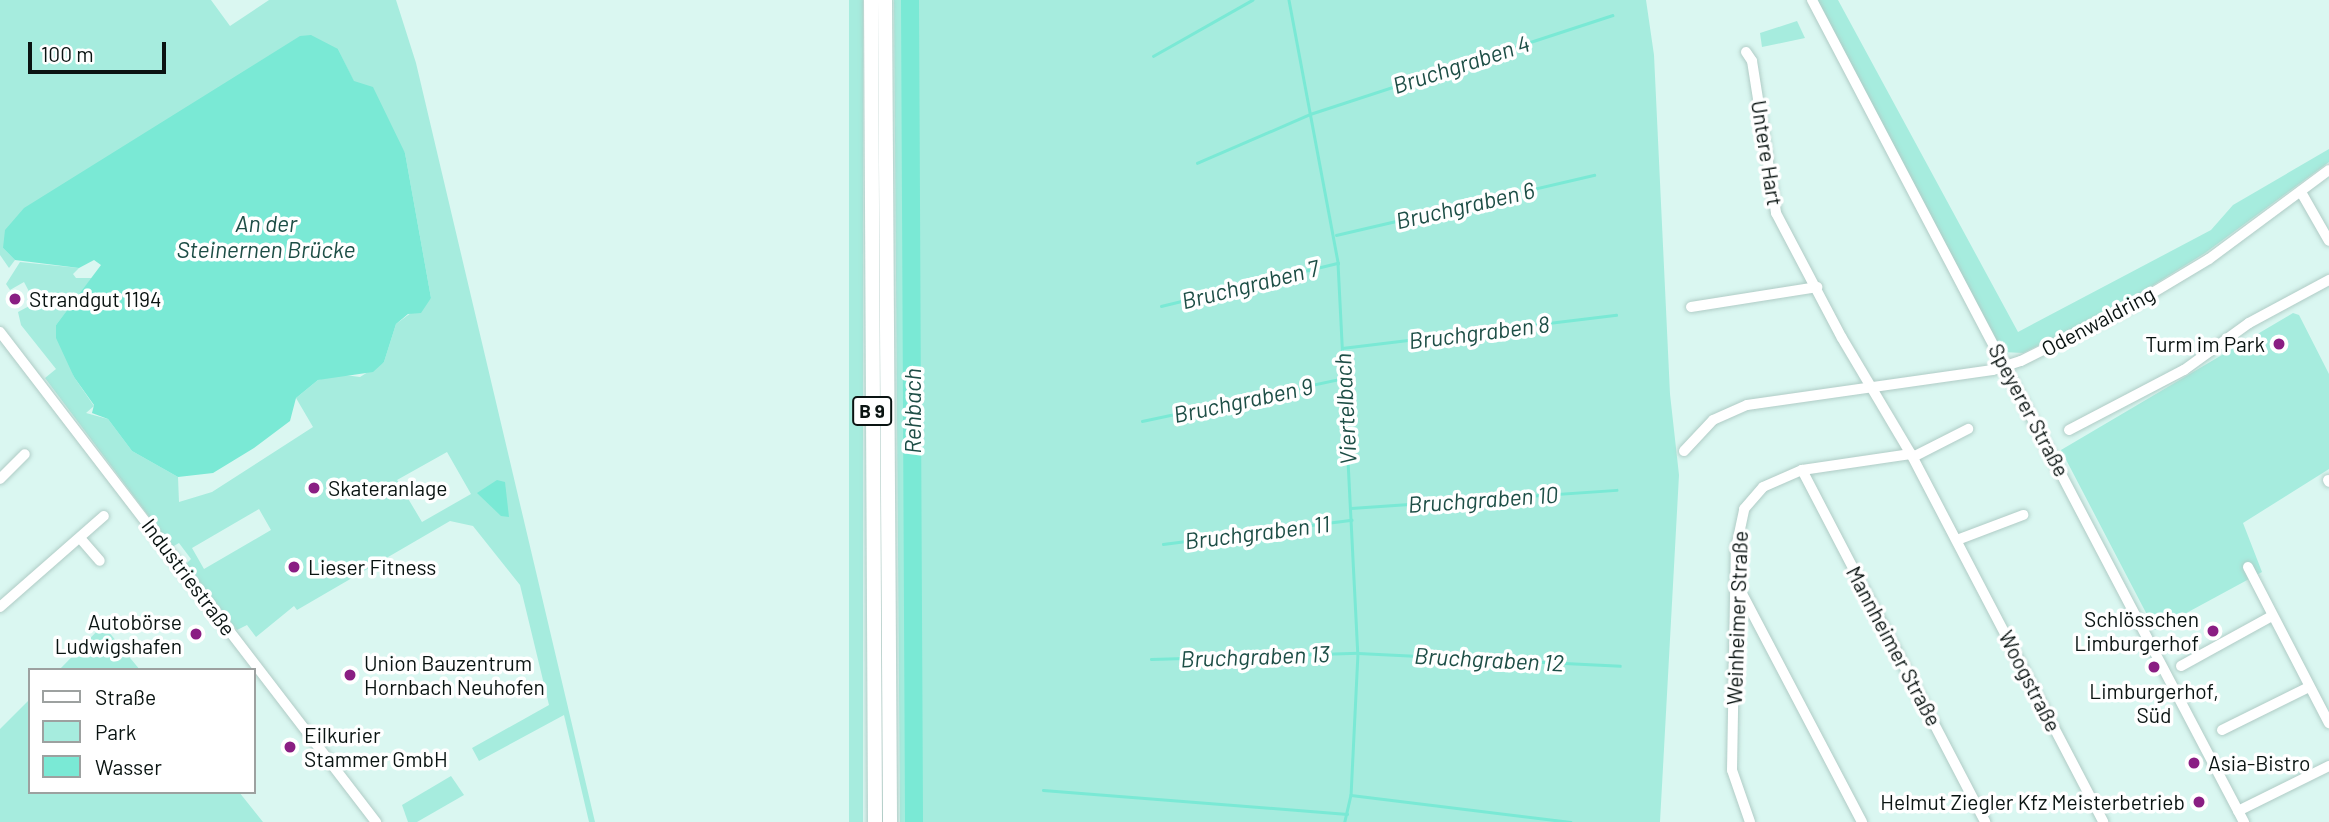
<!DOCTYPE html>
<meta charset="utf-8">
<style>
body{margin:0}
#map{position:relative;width:2329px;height:822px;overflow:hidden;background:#daf7f1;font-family:Barlow,sans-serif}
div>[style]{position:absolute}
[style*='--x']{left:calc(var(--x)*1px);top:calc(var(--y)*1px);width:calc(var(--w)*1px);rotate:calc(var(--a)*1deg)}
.green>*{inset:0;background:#a6ecde;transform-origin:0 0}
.water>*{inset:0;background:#7ae9d5}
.stream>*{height:2.5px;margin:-1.25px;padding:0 1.25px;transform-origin:1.25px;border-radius:1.25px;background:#7ae9d5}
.river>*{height:18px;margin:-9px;padding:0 9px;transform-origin:9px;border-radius:9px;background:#7ae9d5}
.roads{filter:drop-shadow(0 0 2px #b0ccc6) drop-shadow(0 0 2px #b0ccc6)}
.minor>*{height:10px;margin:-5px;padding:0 5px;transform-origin:5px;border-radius:5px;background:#fff}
.highway>*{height:14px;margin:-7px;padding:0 7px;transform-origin:7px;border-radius:7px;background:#fff}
.dots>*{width:19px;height:19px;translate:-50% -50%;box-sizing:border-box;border:4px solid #fff;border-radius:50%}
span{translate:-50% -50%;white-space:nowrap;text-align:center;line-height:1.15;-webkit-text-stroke:7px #fff;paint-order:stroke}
.shield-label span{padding:2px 5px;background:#fff;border:2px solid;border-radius:5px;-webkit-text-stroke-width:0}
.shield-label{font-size:19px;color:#0a1412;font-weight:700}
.street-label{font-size:21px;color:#0a1412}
.poi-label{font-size:21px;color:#0a1412}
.left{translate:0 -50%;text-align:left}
.right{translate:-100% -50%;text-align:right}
.water-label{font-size:23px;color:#1d4e46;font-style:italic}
.legend{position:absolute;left:28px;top:668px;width:228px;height:126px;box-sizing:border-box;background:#fff;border:2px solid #9da1a0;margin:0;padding:9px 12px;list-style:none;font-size:21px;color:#0a1412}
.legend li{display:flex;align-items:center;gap:14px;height:35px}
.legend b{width:35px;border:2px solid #9da1a0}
.scale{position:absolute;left:28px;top:42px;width:138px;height:32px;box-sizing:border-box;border:4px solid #0a1412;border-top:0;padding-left:9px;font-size:21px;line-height:24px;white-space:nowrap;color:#0a1412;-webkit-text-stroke:5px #fff;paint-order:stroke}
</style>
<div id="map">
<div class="green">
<div style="clip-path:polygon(evenodd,0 0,211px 0,230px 26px,269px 0,396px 0,416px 63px,595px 822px,589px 822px,564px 715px,479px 761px,472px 748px,549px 705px,520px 585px,473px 526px,450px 521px,297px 610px,294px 606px,256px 637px,247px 625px,237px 630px,186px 564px,191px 559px,179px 543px,172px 547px,45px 378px,56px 369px,21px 325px,18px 312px,35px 303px,24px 282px,10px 290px,6px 284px,20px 262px,79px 268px,73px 274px,76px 278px,92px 278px,56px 325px,74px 377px,94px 406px,86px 413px,108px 419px,132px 451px,178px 477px,179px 502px,212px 492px,313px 427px,296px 398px,318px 380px,337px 374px,360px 377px,384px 362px,396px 324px,431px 298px,405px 153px,354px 82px,338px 49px,3px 248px,15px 260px,9px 268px,0 255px,0 0,447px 452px,471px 494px,422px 522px,397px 480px,447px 452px,0 0,259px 509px,271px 530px,204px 569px,192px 548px,259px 509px)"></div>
<div style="left:849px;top:0;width:14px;height:822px"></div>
<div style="clip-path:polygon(894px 0,1646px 0,1654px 55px,1670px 394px,1679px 475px,1660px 822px,900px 822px)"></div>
<div style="clip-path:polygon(1816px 0,1838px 0,2018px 332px,2211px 230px,2233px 205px,2329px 149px,2329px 162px,2205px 253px,2126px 302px,2023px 353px,2003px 352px)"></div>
<div style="clip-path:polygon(1797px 21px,1805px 38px,1762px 47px,1760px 33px)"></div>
<div style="clip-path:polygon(2293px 313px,2299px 315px,2329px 374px,2329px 469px,2243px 523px,2262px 572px,2155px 630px,2061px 450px)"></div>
<div style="clip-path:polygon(103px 625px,140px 670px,59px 670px)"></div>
<div style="clip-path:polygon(30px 699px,30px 792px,239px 792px,263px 822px,0 822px,0 729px)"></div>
<div style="clip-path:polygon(451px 776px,464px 795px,417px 822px,408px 822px,402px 805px)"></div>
</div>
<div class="water">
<div style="clip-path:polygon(311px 35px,338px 49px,354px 81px,373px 87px,405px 153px,431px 298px,421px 313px,408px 314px,396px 324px,384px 362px,373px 372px,318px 380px,296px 398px,290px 421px,254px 448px,213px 473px,178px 477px,132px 451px,108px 419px,92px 413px,94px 405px,74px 377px,56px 338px,56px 325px,101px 265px,94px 260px,79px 268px,15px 260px,3px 248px,5px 230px,24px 208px,300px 36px)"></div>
<div style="clip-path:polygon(497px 480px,505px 482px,509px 517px,501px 516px,477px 493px)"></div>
</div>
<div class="stream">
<div style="--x:1289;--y:0;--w:268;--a:79.4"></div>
<div style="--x:1338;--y:263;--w:391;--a:87.1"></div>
<div style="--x:1358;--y:653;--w:142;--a:92.8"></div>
<div style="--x:1351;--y:795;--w:28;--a:103"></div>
<div style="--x:1153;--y:56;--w:114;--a:-29.5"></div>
<div style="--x:1197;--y:163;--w:123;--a:-23.4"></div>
<div style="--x:1310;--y:114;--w:318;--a:-18.1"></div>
<div style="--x:1336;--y:235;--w:265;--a:-13.1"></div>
<div style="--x:1161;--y:306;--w:182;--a:-13.7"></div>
<div style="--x:1342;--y:348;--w:276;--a:-6.9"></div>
<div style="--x:1142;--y:421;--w:207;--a:-12"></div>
<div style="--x:1351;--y:508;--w:266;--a:-3.9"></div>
<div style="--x:1163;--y:544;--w:190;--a:-7.3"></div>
<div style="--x:1151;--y:659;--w:207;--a:-1.7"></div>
<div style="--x:1358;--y:653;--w:262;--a:2.8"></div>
<div style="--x:1043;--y:790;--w:305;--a:4.5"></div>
<div style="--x:1351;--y:795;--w:221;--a:7"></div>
</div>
<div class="river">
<div style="--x:910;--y:0;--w:822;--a:89.72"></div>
</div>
<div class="roads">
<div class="minor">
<div style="--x:1812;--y:0;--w:929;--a:62.28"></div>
<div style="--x:1746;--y:52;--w:11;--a:56"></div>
<div style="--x:1752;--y:61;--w:154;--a:81"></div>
<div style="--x:1776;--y:213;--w:141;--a:62.2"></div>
<div style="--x:1842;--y:338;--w:135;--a:59.3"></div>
<div style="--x:1911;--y:454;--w:415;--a:62.4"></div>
<div style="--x:2301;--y:192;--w:56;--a:60.3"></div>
<div style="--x:1691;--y:307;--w:128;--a:-9"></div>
<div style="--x:0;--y:332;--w:618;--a:52.5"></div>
<div style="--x:2069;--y:430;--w:130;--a:-27.6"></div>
<div style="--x:2184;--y:370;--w:80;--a:-35.9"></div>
<div style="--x:2249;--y:323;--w:91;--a:-28.3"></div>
<div style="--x:1684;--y:451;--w:42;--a:-46.9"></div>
<div style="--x:1713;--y:420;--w:37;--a:-24"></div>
<div style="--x:1747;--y:405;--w:248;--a:-8.1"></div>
<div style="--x:1993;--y:370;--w:29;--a:-18"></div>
<div style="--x:2021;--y:361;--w:121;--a:-26.6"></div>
<div style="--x:2129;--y:307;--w:93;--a:-31"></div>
<div style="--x:2209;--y:259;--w:149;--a:-36.6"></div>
<div style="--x:1913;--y:457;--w:62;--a:-27"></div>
<div style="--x:1802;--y:470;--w:397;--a:62.5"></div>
<div style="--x:0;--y:479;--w:35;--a:-45"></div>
<div style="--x:2328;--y:480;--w:2;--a:63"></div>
<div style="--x:80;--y:538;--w:30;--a:49"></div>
<div style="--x:1957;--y:540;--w:71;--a:-20.7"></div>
<div style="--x:2248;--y:567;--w:176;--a:62.6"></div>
<div style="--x:1737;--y:584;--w:269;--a:62.3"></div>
<div style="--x:0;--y:607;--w:138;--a:-41.2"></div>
<div style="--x:2181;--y:666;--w:104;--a:-28.8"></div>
<div style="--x:2222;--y:730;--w:97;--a:-26.3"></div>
<div style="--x:2238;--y:811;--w:102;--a:-26.3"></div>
<div style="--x:1750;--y:822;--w:55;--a:-109.1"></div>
<div style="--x:1732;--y:770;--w:222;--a:-89"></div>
<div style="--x:1736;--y:548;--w:40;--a:-78"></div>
<div style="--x:1744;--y:509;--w:29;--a:-49"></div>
<div style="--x:1763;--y:487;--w:43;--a:-23.6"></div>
<div style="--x:1802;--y:470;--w:110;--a:-8.4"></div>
</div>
<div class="highway">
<div style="--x:871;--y:0;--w:822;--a:89.72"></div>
<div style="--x:885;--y:0;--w:822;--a:89.65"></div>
</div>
</div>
<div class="dots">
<div style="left:15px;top:299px;background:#8a1e83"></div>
<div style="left:2279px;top:344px;background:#8a1e83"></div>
<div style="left:314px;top:488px;background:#8a1e83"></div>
<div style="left:294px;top:567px;background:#8a1e83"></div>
<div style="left:2213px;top:631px;background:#8a1e83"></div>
<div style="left:196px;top:634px;background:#8a1e83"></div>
<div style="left:2154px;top:667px;background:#8a1e83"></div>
<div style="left:350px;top:675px;background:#8a1e83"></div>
<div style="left:290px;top:747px;background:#8a1e83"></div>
<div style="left:2194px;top:763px;background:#8a1e83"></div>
<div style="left:2199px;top:802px;background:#8a1e83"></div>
</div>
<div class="shield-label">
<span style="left:872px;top:411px">B 9</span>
</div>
<div class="street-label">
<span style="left:1767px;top:153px;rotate:81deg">Untere Hart</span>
<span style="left:2098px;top:321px;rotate:-28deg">Odenwaldring</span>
<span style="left:2029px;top:410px;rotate:62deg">Speyerer Straße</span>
<span style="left:189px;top:577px;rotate:53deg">Industriestraße</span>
<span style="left:1737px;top:618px;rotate:-88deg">Weinheimer Straße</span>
<span style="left:1894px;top:646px;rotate:62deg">Mannheimer Straße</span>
<span style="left:2030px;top:681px;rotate:63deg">Woogstraße</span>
</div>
<div class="poi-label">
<span class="left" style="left:29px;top:299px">Strandgut 1194</span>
<span class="right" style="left:2265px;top:344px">Turm im Park</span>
<span class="left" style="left:328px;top:488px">Skateranlage</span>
<span class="left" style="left:308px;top:567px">Lieser Fitness</span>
<span class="right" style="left:2199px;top:631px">Schlösschen<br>Limburgerhof</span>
<span class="right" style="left:182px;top:634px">Autobörse<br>Ludwigshafen</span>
<span class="left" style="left:364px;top:675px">Union Bauzentrum<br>Hornbach Neuhofen</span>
<span style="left:2154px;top:703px">Limburgerhof,<br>Süd</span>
<span class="left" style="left:304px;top:747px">Eilkurier<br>Stammer GmbH</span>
<span class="left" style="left:2208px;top:763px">Asia-Bistro</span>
<span class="right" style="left:2185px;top:802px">Helmut Ziegler Kfz Meisterbetrieb</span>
</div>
<div class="water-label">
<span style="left:1461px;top:64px;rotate:-18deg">Bruchgraben 4</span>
<span style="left:1465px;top:205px;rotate:-13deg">Bruchgraben 6</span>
<span style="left:266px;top:236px">An der<br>Steinernen Brücke</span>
<span style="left:1250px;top:284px;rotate:-14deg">Bruchgraben 7</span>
<span style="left:1479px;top:332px;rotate:-7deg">Bruchgraben 8</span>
<span style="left:1243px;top:400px;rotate:-12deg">Bruchgraben 9</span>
<span style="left:1345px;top:409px;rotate:-93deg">Viertelbach</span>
<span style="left:912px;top:411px;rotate:-90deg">Rehbach</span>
<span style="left:1483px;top:499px;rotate:-4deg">Bruchgraben 10</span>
<span style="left:1257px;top:532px;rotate:-7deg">Bruchgraben 11</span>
<span style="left:1255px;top:656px;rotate:-2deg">Bruchgraben 13</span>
<span style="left:1489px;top:659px;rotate:3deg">Bruchgraben 12</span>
</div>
<ul class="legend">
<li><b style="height:9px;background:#fff"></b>Straße</li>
<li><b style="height:19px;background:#a6ecde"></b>Park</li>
<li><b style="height:19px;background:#7ae9d5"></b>Wasser</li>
</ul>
<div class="scale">100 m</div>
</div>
